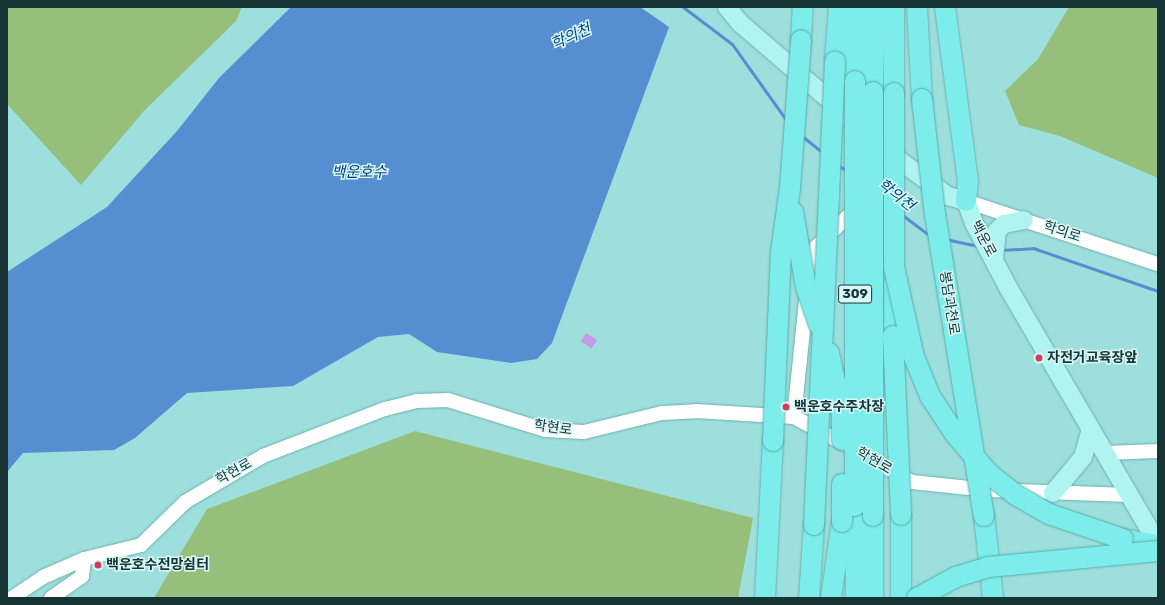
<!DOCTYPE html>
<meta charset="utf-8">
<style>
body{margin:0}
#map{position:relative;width:1165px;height:605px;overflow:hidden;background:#9ddfdd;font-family:Rubik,"Noto Sans KR",sans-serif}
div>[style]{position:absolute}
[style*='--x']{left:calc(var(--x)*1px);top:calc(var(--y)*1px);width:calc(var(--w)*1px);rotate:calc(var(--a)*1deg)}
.green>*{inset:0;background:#97bf7c}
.water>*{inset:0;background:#558ed1}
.stream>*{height:3px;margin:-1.5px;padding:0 1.5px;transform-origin:1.5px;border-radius:1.5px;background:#558ed1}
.building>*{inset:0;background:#c998e4;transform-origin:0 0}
.roads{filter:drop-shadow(0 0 1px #6fb0ae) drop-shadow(0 0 1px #6fb0ae)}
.minor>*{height:14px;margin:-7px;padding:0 7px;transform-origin:7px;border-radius:7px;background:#fff}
.major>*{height:18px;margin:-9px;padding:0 9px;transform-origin:9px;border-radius:9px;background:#b0f4f2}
.highway>*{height:20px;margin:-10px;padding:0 10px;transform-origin:10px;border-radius:10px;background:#7cedea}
.bridges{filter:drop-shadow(0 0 1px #59acaa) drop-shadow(0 0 1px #59acaa)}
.highway-bridge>*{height:20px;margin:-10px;padding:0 10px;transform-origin:10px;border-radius:10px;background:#7cedea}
.dots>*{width:11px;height:11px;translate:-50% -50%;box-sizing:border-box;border:2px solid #d9f9f8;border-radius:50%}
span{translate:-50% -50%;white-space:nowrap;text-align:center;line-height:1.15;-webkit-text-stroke:3px #d9f9f8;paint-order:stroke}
.shield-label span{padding:1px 3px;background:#d9f9f8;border:1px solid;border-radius:3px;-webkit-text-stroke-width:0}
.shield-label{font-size:13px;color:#183333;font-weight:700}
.street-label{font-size:14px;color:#183333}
.poi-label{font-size:14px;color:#183333;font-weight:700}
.left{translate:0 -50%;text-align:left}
.water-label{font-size:15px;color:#00407c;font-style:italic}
.frame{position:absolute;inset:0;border:8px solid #183333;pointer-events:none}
</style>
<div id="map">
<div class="green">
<div style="clip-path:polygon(7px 7px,242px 7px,236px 21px,144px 111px,81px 185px,7px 104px)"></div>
<div style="clip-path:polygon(1069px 7px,1158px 7px,1158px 178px,1060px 136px,1019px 125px,1005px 91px,1038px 59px)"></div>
<div style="clip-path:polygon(415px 431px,753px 518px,738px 598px,154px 598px,207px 509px)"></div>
</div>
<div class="water">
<div style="clip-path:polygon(291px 7px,640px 7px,669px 27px,552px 343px,537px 359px,511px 363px,437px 352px,409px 334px,378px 337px,293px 386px,187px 393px,135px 438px,114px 450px,23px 453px,7px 472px,7px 272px,107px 207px,177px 131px,219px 78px)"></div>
</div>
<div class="stream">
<div style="--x:683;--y:7;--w:61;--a:37.1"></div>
<div style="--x:732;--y:44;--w:95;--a:54.5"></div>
<div style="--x:802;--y:136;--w:28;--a:39"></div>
<div style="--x:838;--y:165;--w:12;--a:35"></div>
<div style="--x:901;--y:214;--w:36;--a:37"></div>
<div style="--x:945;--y:239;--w:35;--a:12"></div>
<div style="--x:1000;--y:250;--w:33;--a:-3"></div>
<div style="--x:1033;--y:248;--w:132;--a:19"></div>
</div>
<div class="building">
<div style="left:586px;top:333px;width:13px;height:10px;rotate:32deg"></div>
</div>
<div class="roads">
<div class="minor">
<div style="--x:966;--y:201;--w:202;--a:18.2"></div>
<div style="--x:794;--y:417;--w:156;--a:-84.1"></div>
<div style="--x:810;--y:262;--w:17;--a:-66"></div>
<div style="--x:817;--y:246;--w:112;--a:-43.9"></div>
<div style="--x:1105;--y:453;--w:53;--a:-2.2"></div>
<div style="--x:867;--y:457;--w:51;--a:29.1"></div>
<div style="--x:912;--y:482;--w:76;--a:6"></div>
<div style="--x:988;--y:490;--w:141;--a:2"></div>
<div style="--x:12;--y:598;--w:37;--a:-34"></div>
<div style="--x:43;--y:577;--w:45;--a:-23.7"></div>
<div style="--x:84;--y:559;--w:59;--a:-13.8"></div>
<div style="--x:141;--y:545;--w:62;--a:-44.3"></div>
<div style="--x:185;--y:502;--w:91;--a:-30.5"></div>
<div style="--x:263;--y:456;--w:131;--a:-21.1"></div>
<div style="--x:385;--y:409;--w:33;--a:-14"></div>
<div style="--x:417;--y:401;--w:31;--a:-2"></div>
<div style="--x:448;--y:400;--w:102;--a:17.2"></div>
<div style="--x:545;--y:430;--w:39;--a:3"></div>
<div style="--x:584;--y:432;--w:80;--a:-13.7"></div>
<div style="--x:662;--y:413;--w:34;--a:-3"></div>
<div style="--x:696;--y:411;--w:98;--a:3.5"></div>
<div style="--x:794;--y:417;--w:61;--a:28.2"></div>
<div style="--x:51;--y:598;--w:38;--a:-35"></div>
<div style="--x:82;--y:576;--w:17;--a:-83"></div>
</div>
<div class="major">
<div style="--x:727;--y:7;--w:21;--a:51"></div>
<div style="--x:740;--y:23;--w:215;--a:40.7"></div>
<div style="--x:903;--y:163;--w:56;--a:36.3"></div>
<div style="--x:948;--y:196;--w:19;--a:16"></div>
<div style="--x:966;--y:201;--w:23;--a:70"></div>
<div style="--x:974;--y:223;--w:75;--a:62.1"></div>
<div style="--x:1009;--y:289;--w:295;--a:59.7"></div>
<div style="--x:994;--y:259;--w:28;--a:-84"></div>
<div style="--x:997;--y:231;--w:10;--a:-45"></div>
<div style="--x:1004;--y:224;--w:20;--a:-11"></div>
<div style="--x:1053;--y:493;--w:47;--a:-50.2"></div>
<div style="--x:1083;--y:457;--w:29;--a:-74"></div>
</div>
<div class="highway">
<div style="--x:917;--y:7;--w:92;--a:86.9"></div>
<div style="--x:945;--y:7;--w:176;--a:82.5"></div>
<div style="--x:968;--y:181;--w:20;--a:96"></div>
<div style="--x:801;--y:40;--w:33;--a:-87"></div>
<div style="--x:835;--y:61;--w:54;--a:-85.8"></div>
<div style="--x:855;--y:81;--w:74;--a:-90"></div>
<div style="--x:873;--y:92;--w:85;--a:-88.7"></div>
<div style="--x:894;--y:93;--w:86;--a:-90"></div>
<div style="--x:893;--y:336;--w:54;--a:-88.9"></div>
<div style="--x:855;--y:506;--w:92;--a:89.4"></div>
<div style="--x:873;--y:516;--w:82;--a:90"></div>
<div style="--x:984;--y:516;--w:82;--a:83.7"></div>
<div style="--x:1123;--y:539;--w:36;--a:10"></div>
<div style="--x:765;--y:598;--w:157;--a:-87.1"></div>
<div style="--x:809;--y:598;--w:73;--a:-86.1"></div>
<div style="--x:831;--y:598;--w:77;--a:-81.8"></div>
<div style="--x:901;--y:598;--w:83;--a:-90"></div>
</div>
</div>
<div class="bridges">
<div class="highway-bridge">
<div style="--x:855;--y:81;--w:425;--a:90"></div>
<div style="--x:894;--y:93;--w:174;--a:90"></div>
<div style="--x:894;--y:267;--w:92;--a:77.5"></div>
<div style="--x:914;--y:357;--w:42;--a:67.7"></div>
<div style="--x:930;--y:396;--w:45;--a:56.7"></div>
<div style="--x:955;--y:434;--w:52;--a:49.6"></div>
<div style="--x:989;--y:474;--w:34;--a:38"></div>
<div style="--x:1016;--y:495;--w:38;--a:30"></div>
<div style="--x:1049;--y:514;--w:78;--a:18.7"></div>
<div style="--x:922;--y:99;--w:116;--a:83.6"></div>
<div style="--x:935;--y:214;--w:306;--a:80.8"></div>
<div style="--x:793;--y:212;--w:76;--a:80.2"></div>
<div style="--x:806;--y:287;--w:40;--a:71.1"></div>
<div style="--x:893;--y:336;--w:179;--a:87.4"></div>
<div style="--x:829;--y:353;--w:62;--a:78"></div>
<div style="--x:842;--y:414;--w:26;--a:90"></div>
<div style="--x:773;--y:441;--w:189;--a:-87.6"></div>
<div style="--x:781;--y:252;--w:65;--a:-82"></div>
<div style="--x:790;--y:188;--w:148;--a:-85.7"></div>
<div style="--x:842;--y:484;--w:38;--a:90"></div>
<div style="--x:873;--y:516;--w:424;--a:-90"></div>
<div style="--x:814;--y:525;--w:464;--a:-87.4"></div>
<div style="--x:917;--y:598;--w:44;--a:-28.3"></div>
<div style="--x:956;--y:577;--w:34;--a:-17"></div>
<div style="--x:988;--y:567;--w:171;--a:-5.4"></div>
</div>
</div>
<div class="dots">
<div style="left:1039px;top:358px;background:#cf3f5b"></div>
<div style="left:786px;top:407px;background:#cf3f5b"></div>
<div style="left:98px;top:565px;background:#cf3f5b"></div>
</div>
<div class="shield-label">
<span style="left:855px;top:294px">309</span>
</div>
<div class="street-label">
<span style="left:1062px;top:232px;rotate:18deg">학의로</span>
<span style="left:983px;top:239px;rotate:62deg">백운로</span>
<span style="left:949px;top:303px;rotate:81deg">봉담과천로</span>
<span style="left:553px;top:428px;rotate:8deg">학현로</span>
<span style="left:874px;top:461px;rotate:30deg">학현로</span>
<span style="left:234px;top:472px;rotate:-29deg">학현로</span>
</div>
<div class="poi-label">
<span class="left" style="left:1047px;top:358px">자전거교육장앞</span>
<span class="left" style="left:794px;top:407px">백운호수주차장</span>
<span class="left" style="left:106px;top:565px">백운호수전망쉼터</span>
</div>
<div class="water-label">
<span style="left:571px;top:37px;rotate:-24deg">학의천</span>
<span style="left:359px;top:173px">백운호수</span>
<span style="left:896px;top:195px;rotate:38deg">학의천</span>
</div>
<div class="frame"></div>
</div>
